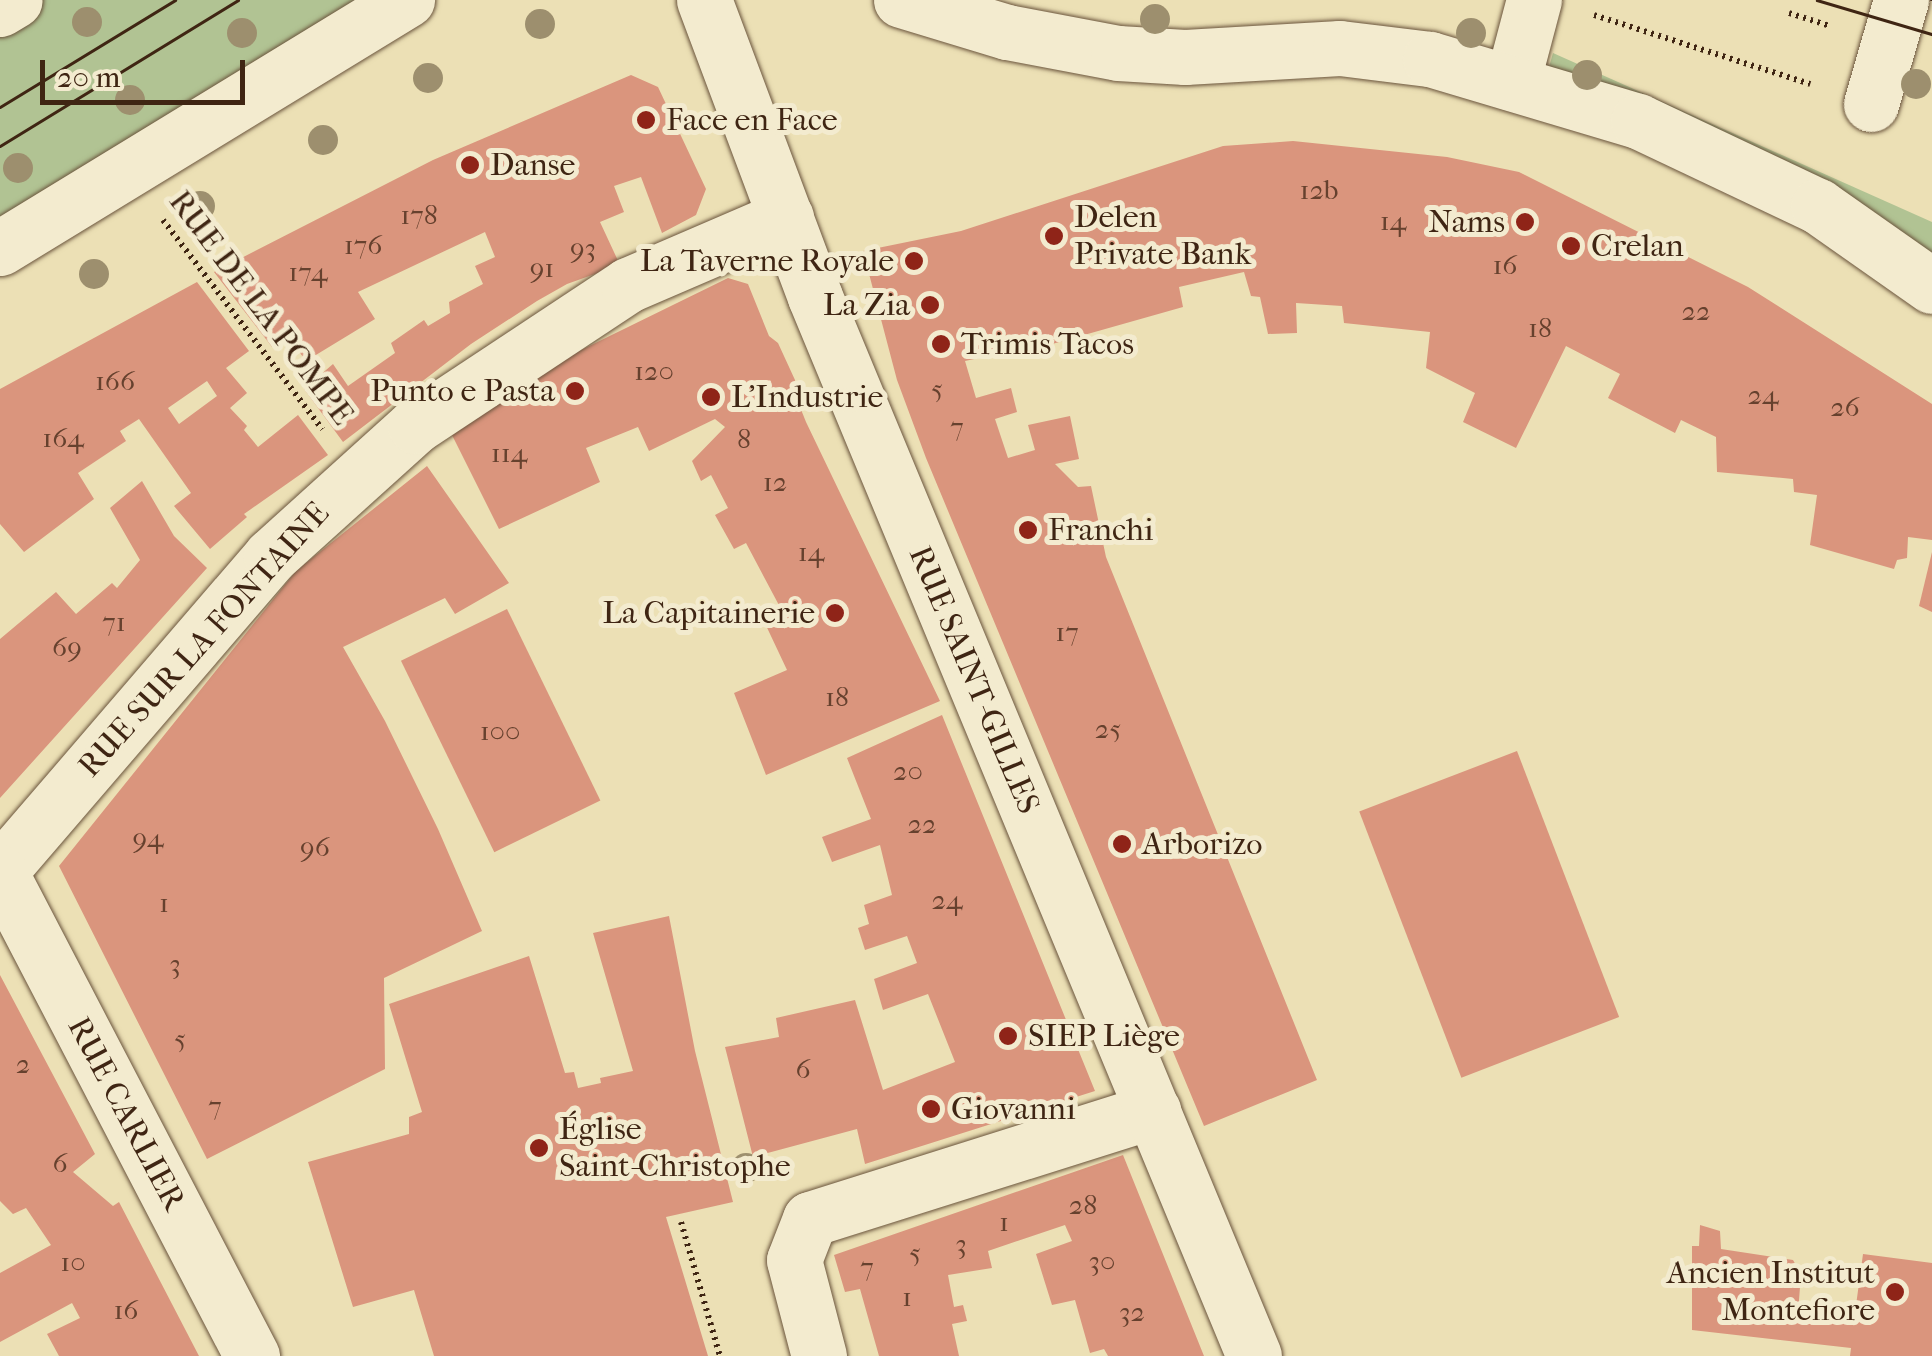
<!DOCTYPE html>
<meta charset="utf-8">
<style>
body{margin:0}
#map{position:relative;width:1932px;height:1356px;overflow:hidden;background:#ece0b5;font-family:"IM FELL French Canon",serif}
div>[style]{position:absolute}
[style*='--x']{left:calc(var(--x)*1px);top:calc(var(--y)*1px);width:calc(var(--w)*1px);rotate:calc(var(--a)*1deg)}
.green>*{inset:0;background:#b1c393}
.building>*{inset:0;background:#da957d;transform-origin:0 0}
.path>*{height:6px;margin-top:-3px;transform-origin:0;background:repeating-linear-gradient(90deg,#3f2513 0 2.5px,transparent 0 7.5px)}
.roads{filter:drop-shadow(0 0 2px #6a543c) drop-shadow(0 0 2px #6a543c)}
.street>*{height:55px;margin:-27.5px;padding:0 27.5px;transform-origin:27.5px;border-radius:27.5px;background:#f3ebcf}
.secondary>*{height:55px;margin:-27.5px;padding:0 27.5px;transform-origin:27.5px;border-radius:27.5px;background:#f3ebcf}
.tram>*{height:2.5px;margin:-1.25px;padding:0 1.25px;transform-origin:1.25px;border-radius:1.25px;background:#3f2513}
.trees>*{width:30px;height:30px;margin:-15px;border-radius:50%;background:#9d8f6e}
.dots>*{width:28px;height:28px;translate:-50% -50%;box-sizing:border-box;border:5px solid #f3ebcf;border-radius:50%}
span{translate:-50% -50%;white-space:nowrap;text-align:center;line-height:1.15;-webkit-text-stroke:10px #f3ebcf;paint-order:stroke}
.number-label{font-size:28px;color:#66412e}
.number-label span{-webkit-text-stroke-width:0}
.poi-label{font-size:32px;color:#3f2513}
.left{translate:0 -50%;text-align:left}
.right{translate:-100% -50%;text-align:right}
.street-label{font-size:32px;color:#3f2513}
.scale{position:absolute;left:40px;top:60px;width:205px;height:45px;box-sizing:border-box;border:5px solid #3f2513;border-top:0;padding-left:12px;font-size:30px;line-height:35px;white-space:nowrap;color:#3f2513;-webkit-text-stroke:8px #f3ebcf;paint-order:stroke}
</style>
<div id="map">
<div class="green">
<div style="clip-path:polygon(29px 0,367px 0,0 230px,0 17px)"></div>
<div style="clip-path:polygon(1553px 53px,1932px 222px,1932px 286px,1542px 92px)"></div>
</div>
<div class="building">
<div style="clip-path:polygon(631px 75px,658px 87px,706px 189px,696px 215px,662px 233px,641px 177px,614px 186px,624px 212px,600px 222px,620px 265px,567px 284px,537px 301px,471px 344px,343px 442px,304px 389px,333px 364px,348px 386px,395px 353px,391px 343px,424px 320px,428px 326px,450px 313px,449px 302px,483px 284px,475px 266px,495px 257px,485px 232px,358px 292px,375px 319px,306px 361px,289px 338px,272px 347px,214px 272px,433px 160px)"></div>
<div style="clip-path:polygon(1293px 141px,1447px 157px,1519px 172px,1748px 287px,1932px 404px,1932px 540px,1908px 537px,1907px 558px,1897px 560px,1894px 569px,1810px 545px,1817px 495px,1794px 492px,1793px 479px,1717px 472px,1716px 437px,1681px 420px,1675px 433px,1608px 398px,1620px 374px,1566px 346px,1516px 448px,1463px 422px,1475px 393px,1426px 368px,1430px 332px,1344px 323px,1342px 306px,1296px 303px,1297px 333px,1268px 334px,1260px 297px,1251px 296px,1244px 272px,1179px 287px,1183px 307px,999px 359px,997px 354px,965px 361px,976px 398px,1011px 388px,1017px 412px,995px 419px,1008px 458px,1035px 450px,1028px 425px,1070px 416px,1079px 459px,1055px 464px,1078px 487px,1091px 486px,1106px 557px,1317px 1080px,1204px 1126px,926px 458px,897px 380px,863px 251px,961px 231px,1223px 146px)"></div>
<div style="clip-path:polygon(728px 278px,748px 284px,769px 336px,778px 343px,795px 380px,794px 392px,806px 422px,940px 701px,766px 775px,734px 693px,787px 670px,762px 617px,781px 609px,746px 543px,734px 549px,715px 515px,728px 508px,711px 475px,701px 481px,692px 461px,725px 427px,715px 419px,649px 451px,638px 427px,586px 448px,600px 482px,499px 529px,452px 435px,524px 378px)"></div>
<div style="clip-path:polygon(evenodd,197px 282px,249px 351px,226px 368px,247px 393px,230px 408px,247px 426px,244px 430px,258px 447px,298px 415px,328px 455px,244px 514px,247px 517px,210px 549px,174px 506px,191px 493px,139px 419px,120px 431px,126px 441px,78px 473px,94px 499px,24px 552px,0 524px,0 389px,197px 282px,207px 381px,217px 396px,179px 424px,168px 408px,207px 381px)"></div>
<div style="clip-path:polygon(427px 466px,509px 583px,455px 614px,445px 598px,343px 647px,385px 721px,438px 829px,482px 931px,384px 978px,385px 1069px,207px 1159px,59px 866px,296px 571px)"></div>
<div style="clip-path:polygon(142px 481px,174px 536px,207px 568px,0 798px,0 639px,56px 592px,76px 614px,112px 583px,117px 588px,140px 560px,110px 508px)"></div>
<div style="clip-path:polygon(1932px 552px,1932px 612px,1919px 606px)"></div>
<div style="left:507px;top:609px;width:213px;height:118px;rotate:64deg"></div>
<div style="clip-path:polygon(942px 715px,1095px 1091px,865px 1164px,857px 1129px,753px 1157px,725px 1047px,779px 1037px,776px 1018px,855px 1000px,883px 1090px,955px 1062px,928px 994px,883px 1010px,874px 979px,917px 963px,907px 936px,865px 950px,858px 928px,869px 924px,864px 905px,892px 895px,880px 845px,832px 862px,822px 837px,871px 819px,847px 758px)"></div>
<div style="left:1517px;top:751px;width:285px;height:169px;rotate:69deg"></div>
<div style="clip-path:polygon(669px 916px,695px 1051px,733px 1202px,666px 1217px,708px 1356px,434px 1356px,414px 1290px,353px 1307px,308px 1162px,409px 1134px,409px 1117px,422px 1112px,389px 1004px,529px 956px,565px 1073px,574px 1072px,578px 1088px,601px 1083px,600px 1078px,633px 1071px,593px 933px)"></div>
<div style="clip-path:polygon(0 975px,95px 1154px,73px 1172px,113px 1206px,119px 1202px,199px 1356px,59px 1356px,47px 1334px,80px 1318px,72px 1303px,0 1342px,0 1273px,51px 1245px,26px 1208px,13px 1214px,0 1201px)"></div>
<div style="clip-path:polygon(1123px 1155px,1204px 1356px,1108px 1356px,1104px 1349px,1090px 1353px,1075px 1300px,1052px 1305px,1036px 1254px,1072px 1241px,1065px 1225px,988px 1251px,992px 1268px,948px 1275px,954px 1307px,963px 1305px,967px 1321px,952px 1324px,959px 1356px,879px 1356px,860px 1289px,845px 1292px,834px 1255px)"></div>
<div style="clip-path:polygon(1700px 1225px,1720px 1231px,1721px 1249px,1793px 1260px,1801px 1274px,1798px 1313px,1854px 1320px,1863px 1254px,1932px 1263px,1932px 1356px,1850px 1356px,1851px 1348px,1692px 1330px,1692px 1246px,1699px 1246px)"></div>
</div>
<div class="path">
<div style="--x:1789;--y:13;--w:43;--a:17.6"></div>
<div style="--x:1594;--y:15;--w:227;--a:17.7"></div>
<div style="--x:163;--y:220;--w:263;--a:52.7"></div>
<div style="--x:681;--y:1222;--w:140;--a:73.8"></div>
</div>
<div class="roads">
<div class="street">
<div style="--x:1512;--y:83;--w:86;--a:-75.2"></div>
<div style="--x:1871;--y:104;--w:108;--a:-73.9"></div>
<div style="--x:0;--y:871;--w:416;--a:-49.3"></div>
<div style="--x:271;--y:556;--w:194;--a:-42.1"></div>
<div style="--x:415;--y:426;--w:255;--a:-33.5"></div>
<div style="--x:628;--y:285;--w:172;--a:-23.3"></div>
<div style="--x:0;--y:872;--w:546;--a:62.5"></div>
<div style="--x:819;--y:1356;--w:99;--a:-104.6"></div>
<div style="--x:794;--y:1260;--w:44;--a:-68.7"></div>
<div style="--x:810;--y:1219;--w:360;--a:-17.5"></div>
</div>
<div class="secondary">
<div style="--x:704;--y:0;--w:317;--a:69.5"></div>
<div style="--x:815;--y:297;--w:1146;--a:67.48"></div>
<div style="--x:901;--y:0;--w:111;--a:16.8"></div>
<div style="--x:1007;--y:32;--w:113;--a:10.7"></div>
<div style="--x:1118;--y:53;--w:67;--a:3.4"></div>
<div style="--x:1185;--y:57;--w:155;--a:-3.3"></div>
<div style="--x:1340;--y:48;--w:91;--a:7"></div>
<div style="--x:1430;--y:59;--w:217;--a:16.6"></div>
<div style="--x:1638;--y:121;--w:199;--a:25.3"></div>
<div style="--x:1818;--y:206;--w:139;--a:35.1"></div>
<div style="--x:0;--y:9;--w:17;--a:-31"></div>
<div style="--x:0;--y:248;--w:477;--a:-31.4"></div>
</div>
</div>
<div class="tram">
<div style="--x:1817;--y:0;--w:120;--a:16.5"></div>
<div style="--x:1931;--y:0;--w:1;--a:0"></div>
<div style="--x:0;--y:107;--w:205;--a:-31.4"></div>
<div style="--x:0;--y:146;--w:279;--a:-31.5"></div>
</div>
<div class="trees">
<div style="left:1155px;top:19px"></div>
<div style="left:87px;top:22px"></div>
<div style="left:540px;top:24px"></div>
<div style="left:242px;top:33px"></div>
<div style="left:1471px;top:33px"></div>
<div style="left:1587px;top:75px"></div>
<div style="left:428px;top:78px"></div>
<div style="left:1916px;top:84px"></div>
<div style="left:130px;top:100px"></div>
<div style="left:323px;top:140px"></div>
<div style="left:18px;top:168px"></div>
<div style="left:200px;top:206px"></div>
<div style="left:94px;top:274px"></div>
<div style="left:746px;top:1168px"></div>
</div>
<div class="dots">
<div style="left:646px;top:120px;background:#8f2418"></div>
<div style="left:470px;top:165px;background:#8f2418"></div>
<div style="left:1525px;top:222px;background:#8f2418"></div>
<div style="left:1054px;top:236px;background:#8f2418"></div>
<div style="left:1571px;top:246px;background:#8f2418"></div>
<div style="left:914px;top:261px;background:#8f2418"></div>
<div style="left:930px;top:305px;background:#8f2418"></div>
<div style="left:941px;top:344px;background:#8f2418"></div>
<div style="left:575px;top:391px;background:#8f2418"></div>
<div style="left:711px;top:397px;background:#8f2418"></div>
<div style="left:1028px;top:530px;background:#8f2418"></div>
<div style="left:835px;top:613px;background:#8f2418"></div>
<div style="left:1122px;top:844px;background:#8f2418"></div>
<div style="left:1008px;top:1036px;background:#8f2418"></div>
<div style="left:931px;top:1109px;background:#8f2418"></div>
<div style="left:539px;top:1148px;background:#8f2418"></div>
<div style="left:1895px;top:1292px;background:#8f2418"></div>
</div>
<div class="number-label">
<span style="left:1319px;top:190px">12b</span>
<span style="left:419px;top:215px">178</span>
<span style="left:1393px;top:221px">14</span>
<span style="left:363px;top:245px">176</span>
<span style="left:583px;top:248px">93</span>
<span style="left:1505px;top:265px">16</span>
<span style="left:542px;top:268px">91</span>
<span style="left:308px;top:272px">174</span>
<span style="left:1696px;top:311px">22</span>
<span style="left:1540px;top:328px">18</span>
<span style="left:654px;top:371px">120</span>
<span style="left:115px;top:381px">166</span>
<span style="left:937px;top:389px">5</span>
<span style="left:1763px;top:395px">24</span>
<span style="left:1845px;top:407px">26</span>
<span style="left:957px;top:427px">7</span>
<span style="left:63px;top:438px">164</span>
<span style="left:744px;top:439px">8</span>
<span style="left:509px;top:453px">114</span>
<span style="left:775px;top:482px">12</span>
<span style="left:811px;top:552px">14</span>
<span style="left:114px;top:622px">71</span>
<span style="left:1067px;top:632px">17</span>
<span style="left:67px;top:647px">69</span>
<span style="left:837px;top:697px">18</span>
<span style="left:1108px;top:729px">25</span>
<span style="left:500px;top:731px">100</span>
<span style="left:908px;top:771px">20</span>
<span style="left:922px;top:824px">22</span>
<span style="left:148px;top:838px">94</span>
<span style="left:315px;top:847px">96</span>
<span style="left:947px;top:900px">24</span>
<span style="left:164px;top:903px">1</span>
<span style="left:175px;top:964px">3</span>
<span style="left:180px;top:1039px">5</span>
<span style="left:23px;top:1064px">2</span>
<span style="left:803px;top:1069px">6</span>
<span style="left:215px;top:1106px">7</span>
<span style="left:60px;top:1163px">6</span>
<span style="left:1083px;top:1205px">28</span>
<span style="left:1004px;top:1222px">1</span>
<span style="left:961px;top:1244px">3</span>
<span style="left:915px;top:1253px">5</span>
<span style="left:1102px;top:1261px">30</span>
<span style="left:73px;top:1262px">10</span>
<span style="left:867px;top:1267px">7</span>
<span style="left:907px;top:1297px">1</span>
<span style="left:126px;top:1310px">16</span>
<span style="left:1132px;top:1312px">32</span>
</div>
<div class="poi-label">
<span class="left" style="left:666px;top:120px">Face en Face</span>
<span class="left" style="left:490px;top:165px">Danse</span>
<span class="left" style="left:1074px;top:236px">Delen<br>Private Bank</span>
<span class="right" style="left:1505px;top:222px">Nams</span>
<span class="left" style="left:1591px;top:246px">Crelan</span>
<span class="right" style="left:894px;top:261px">La Taverne Royale</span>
<span class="right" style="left:910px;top:305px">La Zia</span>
<span class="left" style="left:961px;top:344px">Trimis Tacos</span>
<span class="right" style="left:555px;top:391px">Punto e Pasta</span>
<span class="left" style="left:731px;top:397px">L'Industrie</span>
<span class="left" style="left:1048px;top:530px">Franchi</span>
<span class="right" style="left:815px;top:613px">La Capitainerie</span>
<span class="left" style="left:1142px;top:844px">Arborizo</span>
<span class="left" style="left:1028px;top:1036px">SIEP Liège</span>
<span class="left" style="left:951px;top:1109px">Giovanni</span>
<span class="left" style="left:559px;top:1148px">Église<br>Saint-Christophe</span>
<span class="right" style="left:1875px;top:1292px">Ancien Institut<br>Montefiore</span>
</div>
<div class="street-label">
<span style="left:261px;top:308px;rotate:53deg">RUE DE LA POMPE</span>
<span style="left:204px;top:640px;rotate:-48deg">RUE SUR LA FONTAINE</span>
<span style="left:974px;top:680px;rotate:67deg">RUE SAINT-GILLES</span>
<span style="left:126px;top:1114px;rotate:62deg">RUE CARLIER</span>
</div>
<div class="scale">20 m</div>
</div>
